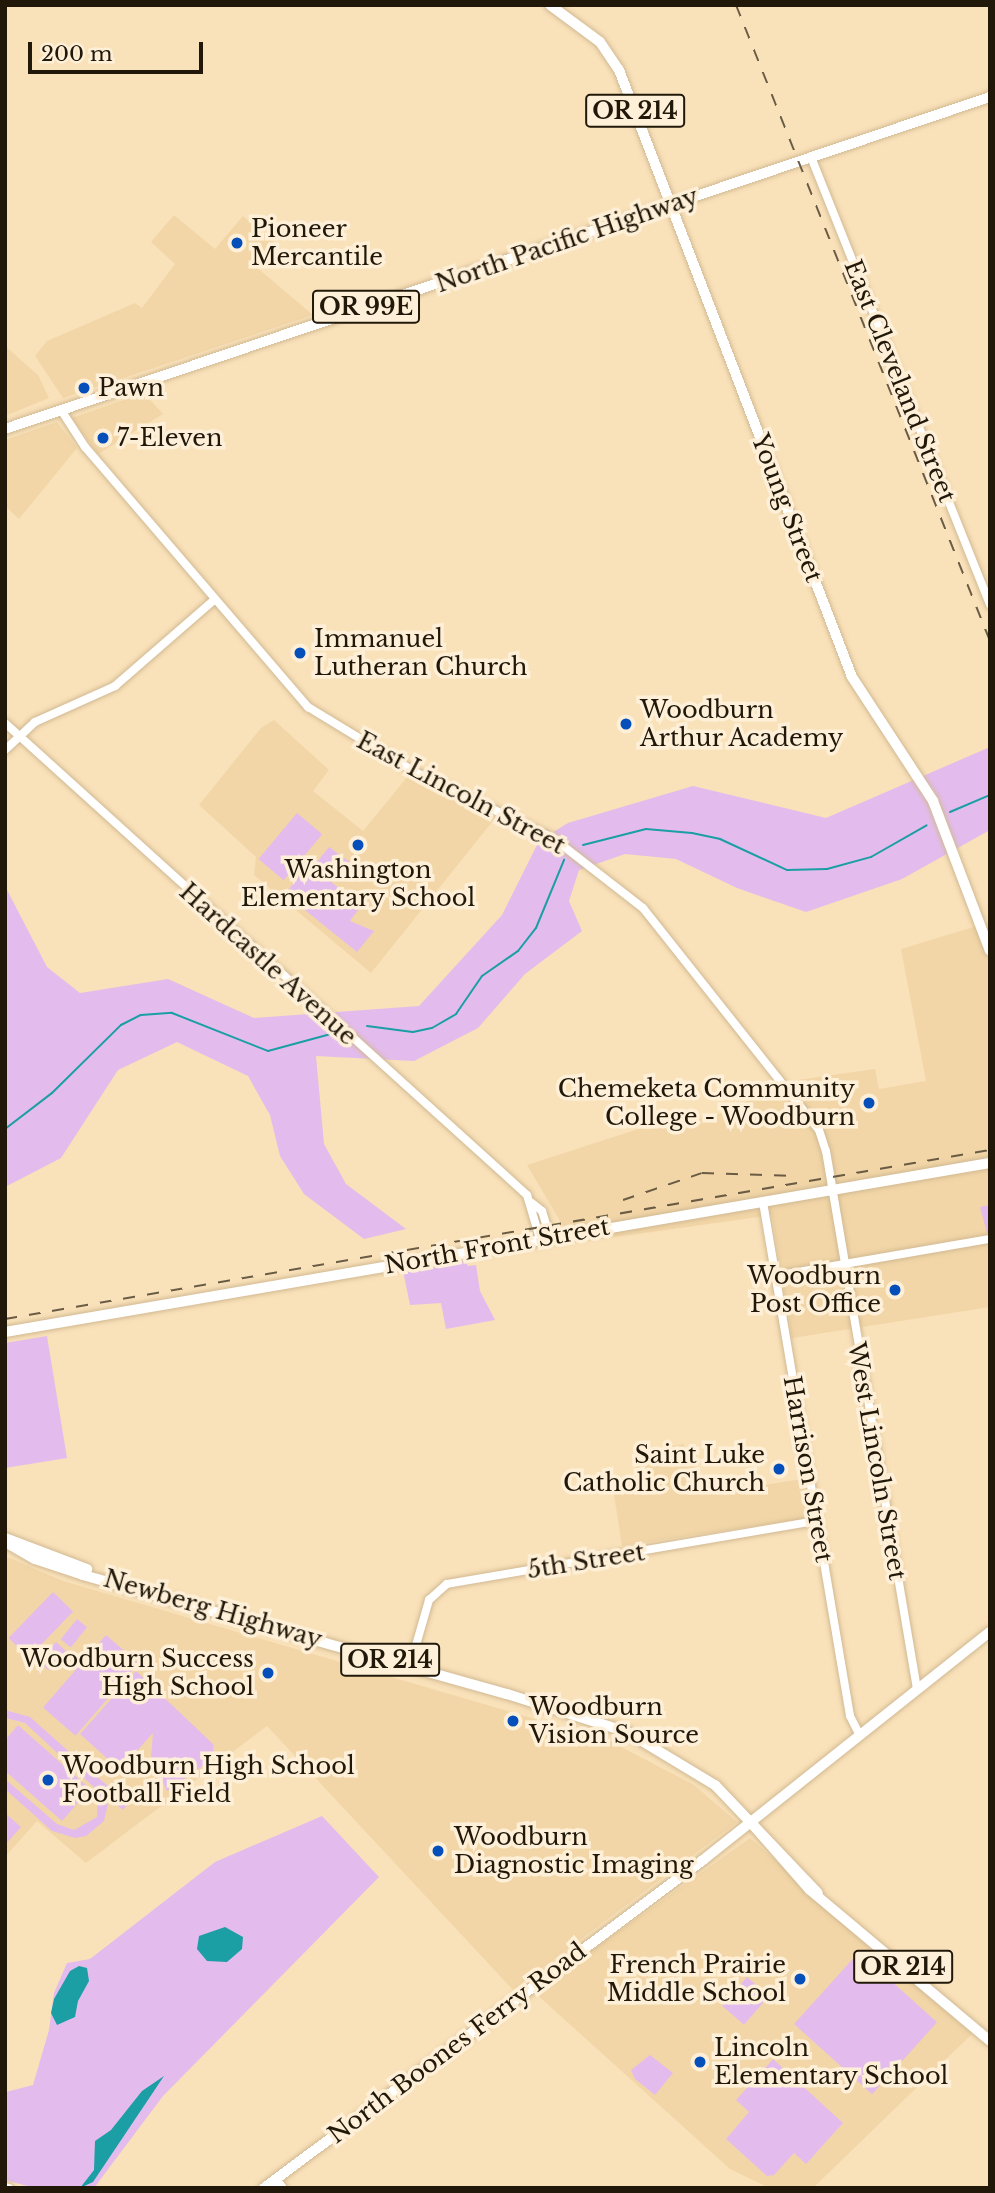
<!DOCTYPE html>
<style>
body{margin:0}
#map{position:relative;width:995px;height:2193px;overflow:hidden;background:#f9e1b9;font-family:"Libre Baskerville",serif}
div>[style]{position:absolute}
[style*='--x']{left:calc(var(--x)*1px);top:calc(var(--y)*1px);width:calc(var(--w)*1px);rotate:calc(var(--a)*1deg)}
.built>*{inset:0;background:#f2d6a7}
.green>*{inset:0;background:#e3bced;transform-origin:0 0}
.water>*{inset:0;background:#1b9ea4}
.stream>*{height:2px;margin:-1px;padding:0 1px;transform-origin:1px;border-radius:1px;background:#1b9ea4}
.roads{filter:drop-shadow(0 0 2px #d1b993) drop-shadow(0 0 2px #d1b993)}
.minor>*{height:8px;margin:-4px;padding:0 4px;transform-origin:4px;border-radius:4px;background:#fff}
.major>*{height:10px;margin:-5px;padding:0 5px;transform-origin:5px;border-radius:5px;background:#fff}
.rail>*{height:2px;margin-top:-1px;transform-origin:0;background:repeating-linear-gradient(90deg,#6a5c44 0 12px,transparent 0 24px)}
.dots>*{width:19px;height:19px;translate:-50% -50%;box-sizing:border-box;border:4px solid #fef0d8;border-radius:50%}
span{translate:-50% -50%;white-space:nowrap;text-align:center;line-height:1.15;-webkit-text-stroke:7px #fef0d8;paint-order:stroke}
.shield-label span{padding:2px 5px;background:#fef0d8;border:2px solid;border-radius:5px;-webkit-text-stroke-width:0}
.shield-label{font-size:23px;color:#211809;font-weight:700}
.poi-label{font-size:24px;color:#211809}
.left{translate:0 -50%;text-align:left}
.right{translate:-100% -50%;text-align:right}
.street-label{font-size:24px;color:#211809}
.frame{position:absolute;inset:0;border:7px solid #211809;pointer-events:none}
.scale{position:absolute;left:28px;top:42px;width:175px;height:32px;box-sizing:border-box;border:4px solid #211809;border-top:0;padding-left:9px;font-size:21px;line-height:24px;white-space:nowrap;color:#211809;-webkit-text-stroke:5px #fef0d8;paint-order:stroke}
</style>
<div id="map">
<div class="built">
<div style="clip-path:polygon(174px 215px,215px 249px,243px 216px,274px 242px,255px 266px,313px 315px,63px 398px,35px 356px,47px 341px,135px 303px,142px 308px,175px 264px,151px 242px)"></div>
<div style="clip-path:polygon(5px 346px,38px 375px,49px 398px,5px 416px)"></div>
<div style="clip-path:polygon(144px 393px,163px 414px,98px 454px,72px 418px)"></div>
<div style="clip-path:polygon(57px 422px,77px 448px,19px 519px,5px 506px,5px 440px)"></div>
<div style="clip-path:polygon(274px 720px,329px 770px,313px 791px,363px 831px,408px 776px,496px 817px,371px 973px,254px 875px,256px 857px,199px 805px,261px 728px)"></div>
<div style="clip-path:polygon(990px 922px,990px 1307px,792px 1338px,772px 1215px,573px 1243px,527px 1165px,697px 1110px,703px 1121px,791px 1081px,875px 1069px,879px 1089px,926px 1081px,901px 949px)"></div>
<div style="clip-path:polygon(684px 1444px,687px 1466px,696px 1465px,701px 1495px,802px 1479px,808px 1518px,622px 1546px,613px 1488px,639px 1483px,634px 1451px)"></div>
<div style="clip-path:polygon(5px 1556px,63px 1581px,610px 1741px,694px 1785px,737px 1822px,513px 1990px,267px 1726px,86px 1863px,37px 1821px,5px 1857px)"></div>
<div style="clip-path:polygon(750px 1838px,972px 2034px,813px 2188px,769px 2188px,730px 2169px,534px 1992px)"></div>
</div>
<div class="green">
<div style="clip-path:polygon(990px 747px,990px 830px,902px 879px,806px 912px,737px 888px,676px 859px,625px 854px,579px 870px,569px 901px,582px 931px,525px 974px,478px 1028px,414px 1061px,316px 1056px,324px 1144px,346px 1184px,406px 1229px,364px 1239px,304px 1194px,280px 1156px,270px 1115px,248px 1076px,177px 1042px,118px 1070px,61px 1158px,5px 1187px,6px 888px,47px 967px,80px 993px,168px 979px,254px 1018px,419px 1006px,502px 915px,539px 841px,568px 823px,693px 786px,826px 818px)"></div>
<div style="left:297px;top:813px;width:33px;height:60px;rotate:40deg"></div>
<div style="clip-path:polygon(329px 847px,358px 868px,349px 880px,335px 869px,329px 875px,316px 863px)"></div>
<div style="clip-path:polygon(309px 864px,361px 906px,350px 921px,374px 931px,357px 952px,285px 894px)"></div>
<div style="clip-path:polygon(990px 1205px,990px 1233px,987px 1233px,980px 1207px)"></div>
<div style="clip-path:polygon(465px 1261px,468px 1266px,476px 1265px,480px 1291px,495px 1320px,446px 1329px,441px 1303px,410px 1305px,403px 1271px)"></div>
<div style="clip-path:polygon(47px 1336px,67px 1458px,5px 1468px,5px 1343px)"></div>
<div style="left:53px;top:1592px;width:28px;height:64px;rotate:44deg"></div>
<div style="left:77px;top:1619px;width:13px;height:26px;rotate:39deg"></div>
<div style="left:106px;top:1635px;width:43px;height:96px;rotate:41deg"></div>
<div style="left:56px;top:1642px;width:13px;height:26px;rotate:42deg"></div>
<div style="clip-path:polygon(136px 1671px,213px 1744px,214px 1758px,167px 1791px,151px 1757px,153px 1733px,120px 1770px,80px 1734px)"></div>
<div style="clip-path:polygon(5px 1710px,30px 1717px,128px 1804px,123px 1810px,109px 1799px,104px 1821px,86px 1836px,75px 1838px,52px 1831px,5px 1789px,5px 1779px,57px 1824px,74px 1830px,97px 1817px,98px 1791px,25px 1723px,5px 1718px)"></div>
<div style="clip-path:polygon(18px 1725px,90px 1789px,62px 1821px,5px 1771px,5px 1740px)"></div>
<div style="clip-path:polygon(5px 1813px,21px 1827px,5px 1845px)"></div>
<div style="clip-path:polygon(322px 1816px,379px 1877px,163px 2096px,94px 2188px,35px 2188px,5px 2180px,6px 2092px,33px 2085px,49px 2030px,54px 1993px,67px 1963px,90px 1959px,215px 1862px)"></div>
<div style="left:859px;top:1952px;width:105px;height:97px;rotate:42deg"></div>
<div style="left:747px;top:1977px;width:29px;height:38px;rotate:41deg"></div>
<div style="clip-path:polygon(650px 2055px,673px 2073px,655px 2095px,635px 2079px,631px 2070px)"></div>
<div style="clip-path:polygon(773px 2059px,843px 2123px,806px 2164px,794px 2153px,774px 2175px,767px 2176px,726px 2139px,749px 2112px,736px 2100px)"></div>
</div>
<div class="water">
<div style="clip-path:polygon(225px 1927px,243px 1937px,242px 1949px,227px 1962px,207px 1961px,197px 1949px,199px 1936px)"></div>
<div style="clip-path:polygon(79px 1966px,87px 1968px,89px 1981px,78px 2001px,75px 2017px,57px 2025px,51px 2013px,54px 1999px,70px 1971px)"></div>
<div style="clip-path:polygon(164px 2076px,93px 2182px,80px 2188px,94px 2170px,95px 2141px,111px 2130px,142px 2091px)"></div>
</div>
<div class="stream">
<div style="--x:950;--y:812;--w:43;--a:-23"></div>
<div style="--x:583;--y:845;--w:65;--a:-14.3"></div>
<div style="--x:646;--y:829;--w:46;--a:5"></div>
<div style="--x:692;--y:833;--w:29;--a:12"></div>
<div style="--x:720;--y:839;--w:74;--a:24.8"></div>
<div style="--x:787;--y:870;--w:40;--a:-1.4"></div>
<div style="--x:827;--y:869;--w:46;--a:-15.3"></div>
<div style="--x:871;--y:857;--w:64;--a:-29.7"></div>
<div style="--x:367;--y:1026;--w:46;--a:7.4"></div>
<div style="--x:413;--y:1032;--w:19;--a:-12"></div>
<div style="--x:432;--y:1028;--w:28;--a:-30"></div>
<div style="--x:456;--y:1014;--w:46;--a:-55.6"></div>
<div style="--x:482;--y:976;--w:44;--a:-34.8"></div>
<div style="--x:518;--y:951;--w:29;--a:-52"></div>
<div style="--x:536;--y:928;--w:74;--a:-67.6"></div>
<div style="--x:5;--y:1129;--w:59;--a:-37.5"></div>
<div style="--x:52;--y:1093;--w:97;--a:-44.6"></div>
<div style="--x:121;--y:1025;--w:22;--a:-27"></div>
<div style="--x:141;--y:1015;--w:31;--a:-4"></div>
<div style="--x:172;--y:1013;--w:103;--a:21.6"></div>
<div style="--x:268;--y:1051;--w:65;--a:-15.1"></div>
</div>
<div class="roads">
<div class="minor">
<div style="--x:811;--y:157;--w:482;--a:68.2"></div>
<div style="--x:61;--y:410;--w:44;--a:57"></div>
<div style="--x:85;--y:447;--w:343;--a:49.4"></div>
<div style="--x:308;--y:707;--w:125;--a:31.3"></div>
<div style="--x:415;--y:772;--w:153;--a:25.6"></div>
<div style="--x:553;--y:838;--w:114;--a:37.9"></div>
<div style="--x:643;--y:908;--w:283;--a:51.6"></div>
<div style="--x:819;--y:1130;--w:22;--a:72"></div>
<div style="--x:826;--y:1151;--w:546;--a:80.4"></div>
<div style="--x:5;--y:723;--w:704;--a:42.12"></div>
<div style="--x:527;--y:1195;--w:46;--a:73.5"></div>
<div style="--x:5;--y:750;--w:41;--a:-43"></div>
<div style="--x:35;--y:722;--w:88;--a:-24.2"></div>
<div style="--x:115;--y:686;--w:131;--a:-41"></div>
<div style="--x:763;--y:1202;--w:521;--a:80.39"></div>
<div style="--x:850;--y:1716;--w:20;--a:63"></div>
<div style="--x:532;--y:1203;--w:13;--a:39"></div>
<div style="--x:542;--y:1211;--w:27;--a:73"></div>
<div style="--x:775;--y:1276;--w:218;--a:-9.8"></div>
<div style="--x:410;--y:1666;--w:69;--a:-73.9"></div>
<div style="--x:429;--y:1600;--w:24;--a:-42"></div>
<div style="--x:447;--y:1584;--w:375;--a:-9.7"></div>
<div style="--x:276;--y:2179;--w:11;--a:52"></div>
<div style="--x:5;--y:2187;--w:4;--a:14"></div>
</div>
<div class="major">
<div style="--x:550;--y:5;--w:62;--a:36.5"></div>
<div style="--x:600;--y:42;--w:34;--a:56"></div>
<div style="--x:619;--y:70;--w:650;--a:69"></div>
<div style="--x:852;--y:677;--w:148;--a:56.8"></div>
<div style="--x:933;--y:801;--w:160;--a:69.2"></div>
<div style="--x:5;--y:429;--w:1039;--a:-18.63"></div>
<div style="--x:5;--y:1332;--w:999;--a:-9.74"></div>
<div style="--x:5;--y:1538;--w:88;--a:20.7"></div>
<div style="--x:5;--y:1542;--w:34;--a:30"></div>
<div style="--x:35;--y:1559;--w:51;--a:18.4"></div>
<div style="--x:83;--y:1575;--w:440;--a:15.7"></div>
<div style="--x:507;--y:1694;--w:126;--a:17.6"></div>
<div style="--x:627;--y:1732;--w:103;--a:31.1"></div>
<div style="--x:715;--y:1785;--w:149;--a:46.4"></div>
<div style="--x:753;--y:1825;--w:86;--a:48.8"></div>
<div style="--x:810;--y:1890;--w:235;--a:40"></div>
<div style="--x:264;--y:2188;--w:548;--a:-36.77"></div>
<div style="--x:703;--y:1860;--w:367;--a:-38.5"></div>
</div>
</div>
<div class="rail">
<div style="--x:736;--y:5;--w:685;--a:68.23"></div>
<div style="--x:623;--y:1200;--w:83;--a:-18.9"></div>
<div style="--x:702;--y:1173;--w:95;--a:1.8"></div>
<div style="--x:5;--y:1319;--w:999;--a:-9.74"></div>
</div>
<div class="dots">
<div style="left:237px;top:243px;background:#044fb9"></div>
<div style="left:84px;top:388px;background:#044fb9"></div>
<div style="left:103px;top:438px;background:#044fb9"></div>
<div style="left:300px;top:653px;background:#044fb9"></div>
<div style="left:626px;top:724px;background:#044fb9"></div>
<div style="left:358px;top:845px;background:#044fb9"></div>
<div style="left:869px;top:1103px;background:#044fb9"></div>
<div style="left:895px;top:1290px;background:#044fb9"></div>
<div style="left:779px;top:1469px;background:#044fb9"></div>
<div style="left:268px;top:1673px;background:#044fb9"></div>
<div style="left:513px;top:1721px;background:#044fb9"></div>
<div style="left:48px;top:1780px;background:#044fb9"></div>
<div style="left:438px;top:1851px;background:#044fb9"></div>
<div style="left:800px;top:1979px;background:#044fb9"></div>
<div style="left:700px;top:2062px;background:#044fb9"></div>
</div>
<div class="shield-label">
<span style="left:635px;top:111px">OR 214</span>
<span style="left:366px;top:307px">OR 99E</span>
<span style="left:390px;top:1660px">OR 214</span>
<span style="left:903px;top:1967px">OR 214</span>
</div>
<div class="poi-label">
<span class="left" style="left:251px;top:243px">Pioneer<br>Mercantile</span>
<span class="left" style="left:98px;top:388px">Pawn</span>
<span class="left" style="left:117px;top:438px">7-Eleven</span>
<span class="left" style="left:314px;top:653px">Immanuel<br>Lutheran Church</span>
<span class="left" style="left:640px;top:724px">Woodburn<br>Arthur Academy</span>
<span style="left:358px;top:884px">Washington<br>Elementary School</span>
<span class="right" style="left:855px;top:1103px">Chemeketa Community<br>College - Woodburn</span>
<span class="right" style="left:881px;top:1290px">Woodburn<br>Post Office</span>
<span class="right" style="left:765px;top:1469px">Saint Luke<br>Catholic Church</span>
<span class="right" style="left:254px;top:1673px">Woodburn Success<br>High School</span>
<span class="left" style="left:529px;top:1721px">Woodburn<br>Vision Source</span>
<span class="left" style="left:62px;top:1780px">Woodburn High School<br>Football Field</span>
<span class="left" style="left:454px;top:1851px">Woodburn<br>Diagnostic Imaging</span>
<span class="right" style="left:786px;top:1979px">French Prairie<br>Middle School</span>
<span class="left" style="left:714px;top:2062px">Lincoln<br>Elementary School</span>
</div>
<div class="street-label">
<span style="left:567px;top:240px;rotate:-19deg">North Pacific Highway</span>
<span style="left:900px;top:381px;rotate:68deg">East Cleveland Street</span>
<span style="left:787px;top:508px;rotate:69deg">Young Street</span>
<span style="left:461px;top:793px;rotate:28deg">East Lincoln Street</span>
<span style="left:268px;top:964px;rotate:42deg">Hardcastle Avenue</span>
<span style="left:497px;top:1246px;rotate:-10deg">North Front Street</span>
<span style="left:877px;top:1461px;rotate:80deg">West Lincoln Street</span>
<span style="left:808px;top:1469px;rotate:80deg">Harrison Street</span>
<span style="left:586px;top:1561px;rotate:-9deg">5th Street</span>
<span style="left:213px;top:1609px;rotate:16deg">Newberg Highway</span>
<span style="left:457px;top:2043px;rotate:-37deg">North Boones Ferry Road</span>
</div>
<div class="frame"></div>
<div class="scale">200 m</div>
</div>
